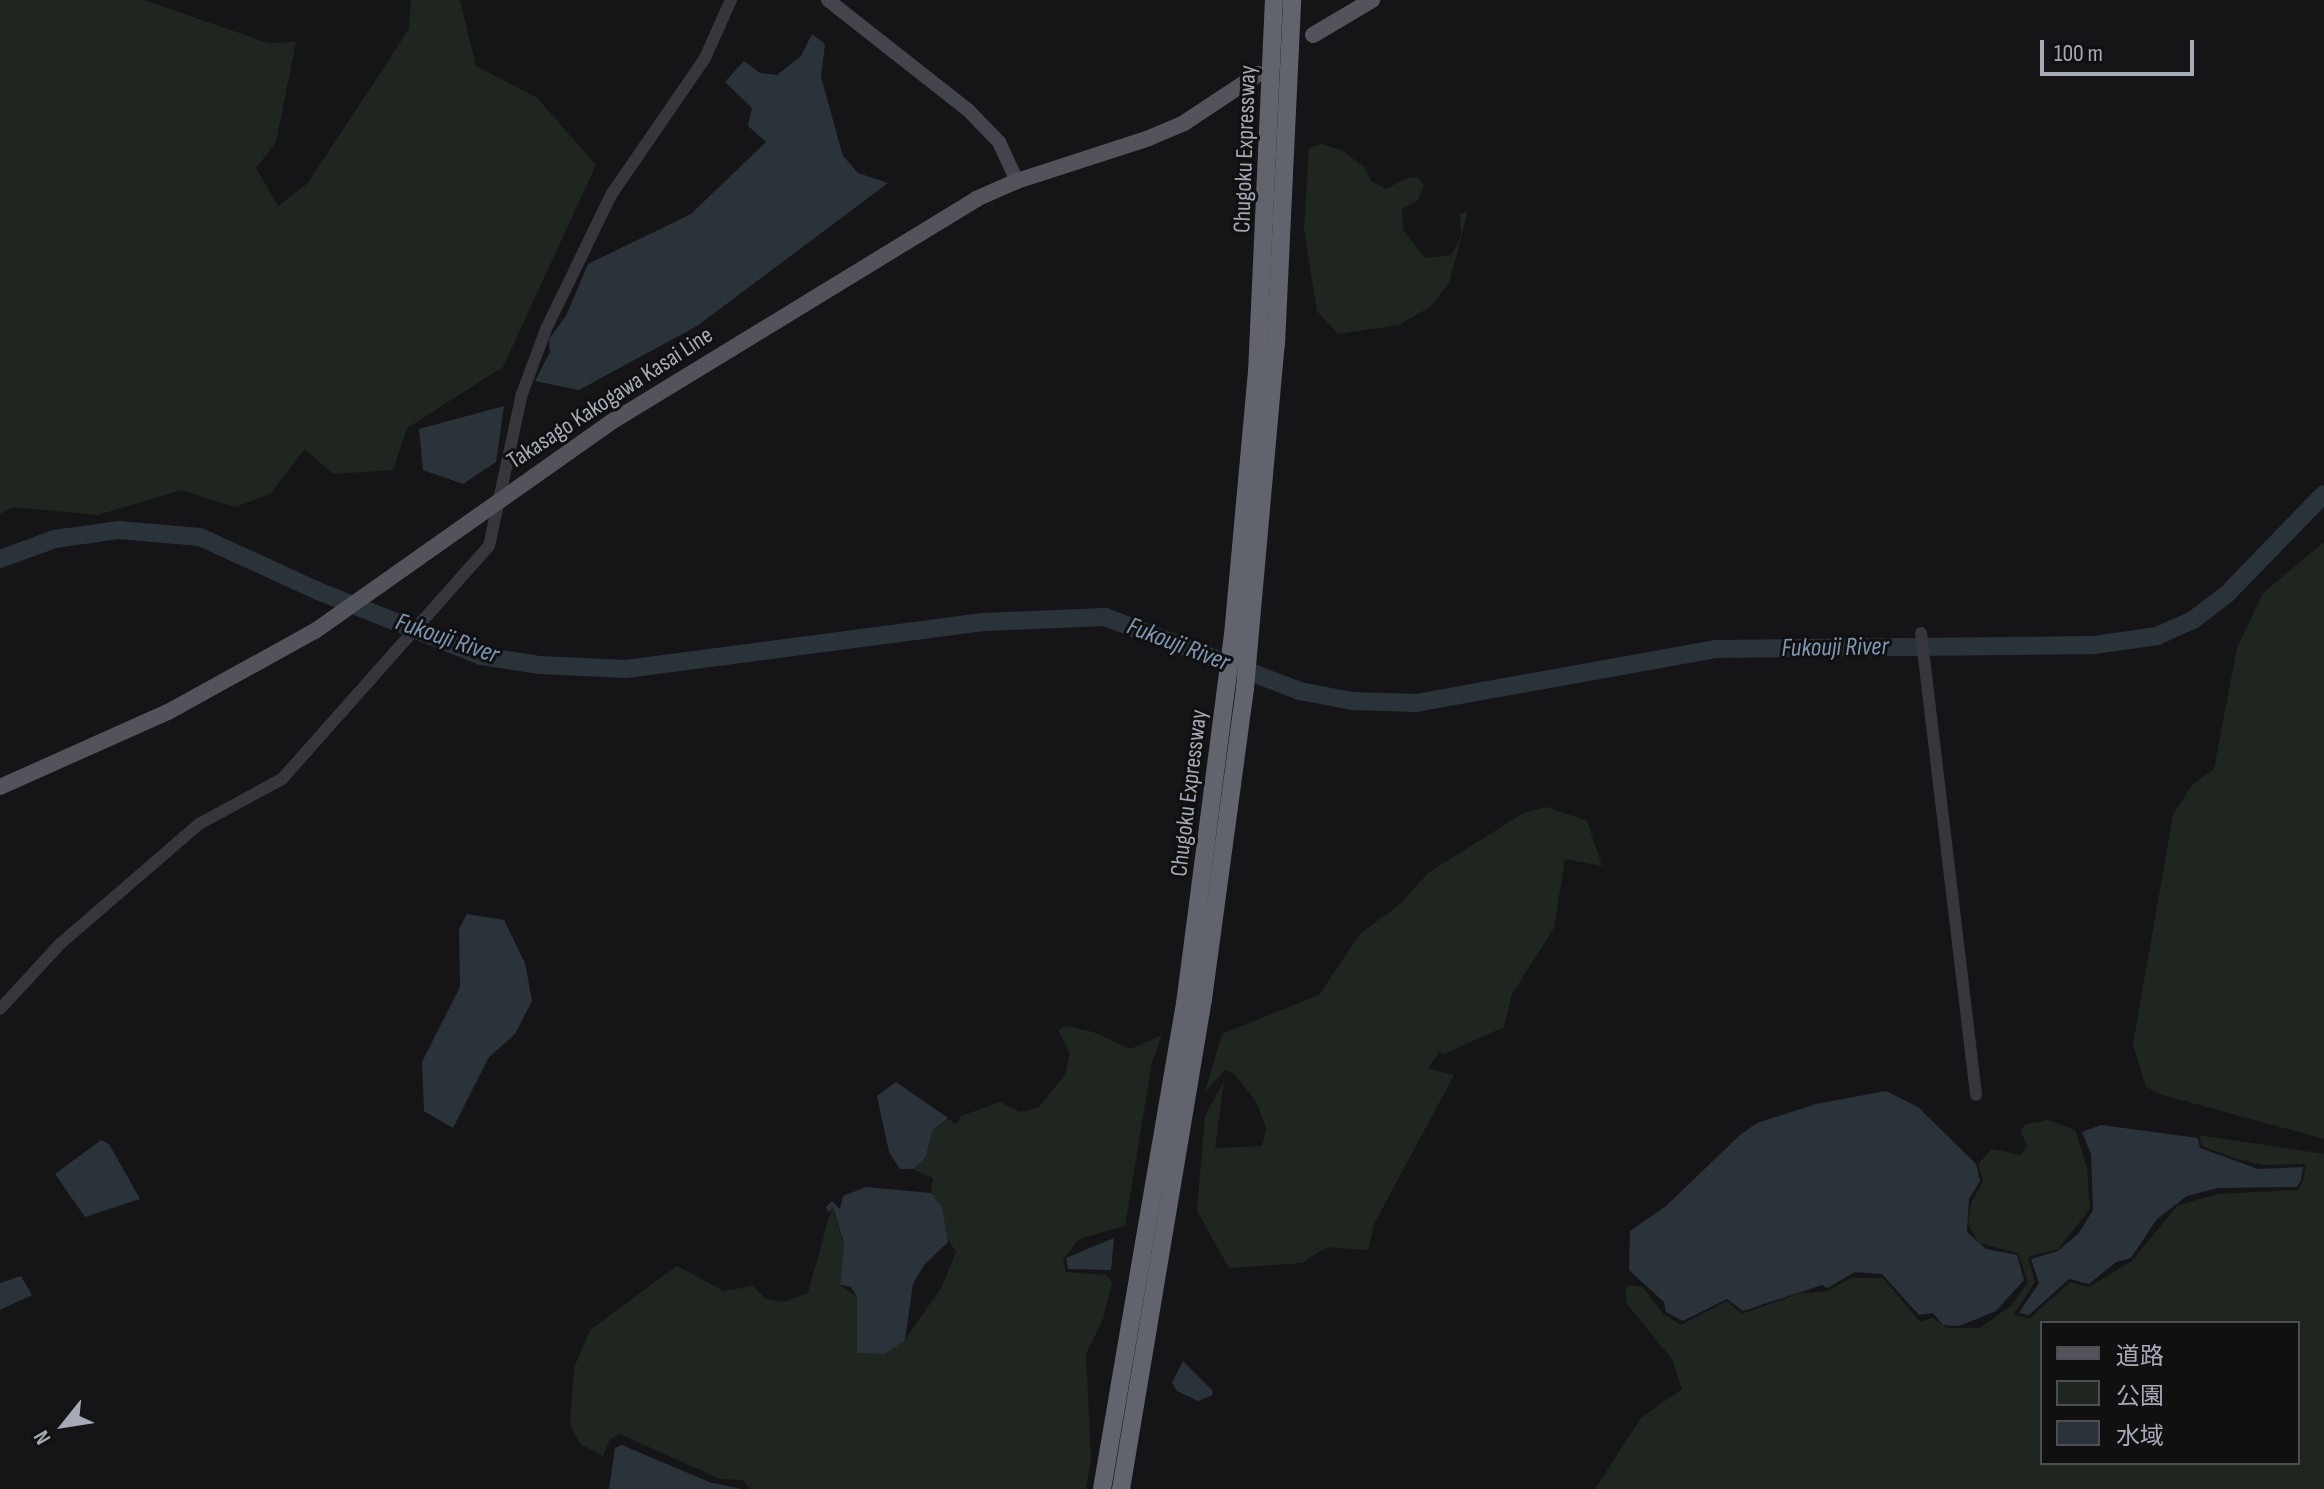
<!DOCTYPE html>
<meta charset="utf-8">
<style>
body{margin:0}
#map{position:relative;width:2324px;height:1489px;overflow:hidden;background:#151517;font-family:"Sofia Sans Condensed","Noto Sans JP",sans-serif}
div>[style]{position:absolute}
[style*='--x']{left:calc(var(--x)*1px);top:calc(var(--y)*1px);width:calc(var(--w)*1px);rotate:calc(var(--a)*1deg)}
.green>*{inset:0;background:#1f2620}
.water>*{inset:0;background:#2b333a}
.river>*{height:18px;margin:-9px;padding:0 9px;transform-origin:9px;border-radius:9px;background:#2b333a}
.tertiary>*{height:12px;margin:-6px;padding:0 6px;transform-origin:6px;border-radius:6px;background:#36363c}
.secondary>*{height:14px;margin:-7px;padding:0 7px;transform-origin:7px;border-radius:7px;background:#44454c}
.primary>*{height:16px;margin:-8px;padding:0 8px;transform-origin:8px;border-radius:8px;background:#52535b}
.motorway>*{height:18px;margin:-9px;padding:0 9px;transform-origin:9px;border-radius:9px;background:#62646d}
span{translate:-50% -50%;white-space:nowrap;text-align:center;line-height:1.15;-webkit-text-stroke:6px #101011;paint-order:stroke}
.street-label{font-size:24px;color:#a6aab7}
.water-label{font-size:26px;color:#7d96b2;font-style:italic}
.legend{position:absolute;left:2040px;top:1321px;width:260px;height:144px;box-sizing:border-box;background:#101011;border:2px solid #4c4e53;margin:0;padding:10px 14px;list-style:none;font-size:24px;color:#a6aab7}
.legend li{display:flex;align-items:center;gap:16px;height:40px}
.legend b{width:40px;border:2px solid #4c4e53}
.north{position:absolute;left:24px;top:1385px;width:80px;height:80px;-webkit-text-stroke:6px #101011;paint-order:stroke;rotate:240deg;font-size:22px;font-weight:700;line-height:32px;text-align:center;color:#a6aab7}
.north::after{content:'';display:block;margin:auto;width:28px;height:36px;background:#a6aab7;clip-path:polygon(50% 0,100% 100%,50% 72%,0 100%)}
.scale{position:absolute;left:2040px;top:40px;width:154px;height:36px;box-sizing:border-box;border:4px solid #a6aab7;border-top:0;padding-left:10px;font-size:24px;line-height:28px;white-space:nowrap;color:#a6aab7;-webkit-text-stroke:6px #101011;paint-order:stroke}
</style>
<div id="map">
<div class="green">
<div style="clip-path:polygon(0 0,144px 0,268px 43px,296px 42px,276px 142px,256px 168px,278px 206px,308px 183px,409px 29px,411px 0,460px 0,476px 66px,537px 98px,596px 165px,503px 367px,407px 428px,393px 470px,333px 474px,305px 449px,270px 494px,235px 507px,181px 490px,98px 515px,12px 507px,0 514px)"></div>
<div style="clip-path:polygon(1322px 144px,1343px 151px,1364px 167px,1371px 181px,1386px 189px,1405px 179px,1417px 177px,1424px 185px,1418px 200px,1402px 209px,1403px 230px,1425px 258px,1452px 255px,1461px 235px,1460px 214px,1468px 211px,1449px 283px,1430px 307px,1399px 325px,1338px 334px,1317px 311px,1304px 229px,1309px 148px)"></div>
<div style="clip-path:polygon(2324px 542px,2324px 1139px,2163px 1095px,2146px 1087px,2133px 1044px,2173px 815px,2192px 785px,2214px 769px,2237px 648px,2263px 593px)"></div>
<div style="clip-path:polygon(1547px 807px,1587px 821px,1602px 866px,1565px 859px,1554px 928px,1512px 994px,1504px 1027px,1444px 1054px,1439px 1052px,1428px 1069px,1454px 1075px,1374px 1224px,1368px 1250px,1327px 1247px,1302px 1263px,1229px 1268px,1197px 1211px,1205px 1116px,1224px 1081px,1215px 1148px,1262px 1146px,1266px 1128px,1256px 1101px,1233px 1073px,1225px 1070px,1205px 1092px,1222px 1034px,1319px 995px,1360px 934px,1399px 905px,1428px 873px,1525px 812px)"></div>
<div style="clip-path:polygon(1066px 1026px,1093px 1032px,1130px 1049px,1162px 1035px,1152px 1062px,1125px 1226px,1079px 1239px,1063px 1260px,1066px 1272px,1107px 1275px,1112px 1283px,1103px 1319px,1086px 1354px,1091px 1459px,1086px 1489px,750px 1489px,743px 1480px,720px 1479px,620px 1434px,610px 1439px,603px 1456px,580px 1444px,570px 1425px,574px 1368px,590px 1330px,677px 1266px,724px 1291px,753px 1286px,766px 1299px,784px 1302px,808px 1293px,832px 1206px,844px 1244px,840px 1285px,857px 1297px,857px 1353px,885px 1354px,905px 1340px,941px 1288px,956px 1252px,945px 1234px,942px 1207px,931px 1193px,933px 1178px,914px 1170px,926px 1157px,932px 1131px,948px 1119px,957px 1124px,961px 1116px,1000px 1102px,1020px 1112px,1038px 1108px,1065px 1075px,1070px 1053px,1058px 1030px)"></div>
<div style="clip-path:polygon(evenodd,2048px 1120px,2075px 1130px,2087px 1168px,2090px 1209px,2058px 1249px,2028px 1257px,2035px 1282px,2014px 1314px,2029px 1319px,2070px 1282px,2089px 1287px,2132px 1261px,2177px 1206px,2217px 1194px,2298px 1190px,2303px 1181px,2306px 1164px,2262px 1165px,2235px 1158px,2202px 1146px,2199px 1135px,2324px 1154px,2324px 1489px,1595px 1489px,1641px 1418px,1682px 1389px,1672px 1359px,1627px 1304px,1625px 1290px,1630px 1285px,1643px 1287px,1663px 1314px,1681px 1325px,1727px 1301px,1742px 1314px,1797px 1294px,1828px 1291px,1851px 1278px,1883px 1278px,1920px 1322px,1933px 1318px,1947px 1328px,1980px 1328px,2012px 1305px,2028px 1282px,2018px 1253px,1979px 1243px,1968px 1224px,1971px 1203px,1983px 1182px,1978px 1164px,1992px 1149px,2021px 1155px,2027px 1146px,2020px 1130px,2026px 1124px,2048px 1120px,2042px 1323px,2298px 1323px,2298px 1463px,2042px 1463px,2042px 1323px)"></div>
</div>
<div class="water">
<div style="clip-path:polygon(812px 34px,825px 44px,821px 77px,843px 156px,858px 173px,888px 183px,697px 326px,579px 390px,535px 381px,550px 352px,549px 339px,566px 316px,588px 264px,691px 214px,766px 142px,748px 126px,752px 108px,725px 82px,744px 61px,760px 73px,777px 75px,801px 56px)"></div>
<div style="clip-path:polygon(504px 406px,496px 462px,463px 484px,423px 470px,419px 429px)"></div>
<div style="clip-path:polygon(467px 914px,504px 920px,525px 963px,532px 1001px,515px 1034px,489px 1057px,453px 1128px,424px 1111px,422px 1062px,460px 987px,459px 929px)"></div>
<div style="clip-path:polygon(896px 1082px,948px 1118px,932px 1131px,926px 1157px,914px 1169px,900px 1169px,889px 1152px,877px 1096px)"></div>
<div style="clip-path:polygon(1886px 1091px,1918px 1107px,1976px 1164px,1980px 1181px,1969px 1199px,1967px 1232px,1986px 1249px,2017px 1255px,2024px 1280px,1996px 1311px,1959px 1326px,1943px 1325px,1933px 1313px,1919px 1315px,1882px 1274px,1855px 1272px,1827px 1288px,1822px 1285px,1743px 1311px,1727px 1299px,1683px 1321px,1666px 1312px,1664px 1302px,1629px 1270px,1630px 1231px,1666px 1206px,1740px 1135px,1757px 1123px,1816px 1104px)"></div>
<div style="clip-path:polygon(2101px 1125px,2198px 1138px,2200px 1148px,2258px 1169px,2303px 1167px,2301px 1180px,2297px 1187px,2218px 1188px,2187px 1196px,2157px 1219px,2131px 1258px,2116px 1262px,2089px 1284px,2069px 1279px,2029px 1315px,2019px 1313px,2039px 1283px,2031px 1259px,2058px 1251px,2079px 1233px,2093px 1210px,2091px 1154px,2082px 1132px)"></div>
<div style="clip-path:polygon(101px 1140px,109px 1144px,140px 1199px,85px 1217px,55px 1174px)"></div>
<div style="clip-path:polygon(866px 1187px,931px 1193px,942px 1207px,948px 1242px,924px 1265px,913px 1284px,905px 1340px,885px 1354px,857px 1353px,857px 1297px,851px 1287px,840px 1285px,844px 1243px,833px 1207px,828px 1212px,826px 1207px,832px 1201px,840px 1209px,843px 1196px)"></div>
<div style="clip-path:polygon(1114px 1238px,1111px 1270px,1068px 1269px,1066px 1258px)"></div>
<div style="clip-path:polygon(21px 1276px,32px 1295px,0 1310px,0 1283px)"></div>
<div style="clip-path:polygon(1183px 1361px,1212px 1390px,1213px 1395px,1198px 1401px,1177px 1391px,1172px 1383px)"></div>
<div style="clip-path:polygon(622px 1445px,709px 1482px,741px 1489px,609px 1489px,615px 1448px)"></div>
</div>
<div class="river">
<div style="--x:0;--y:559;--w:59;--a:-20"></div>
<div style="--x:55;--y:539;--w:65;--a:-8"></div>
<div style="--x:119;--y:530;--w:81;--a:4.9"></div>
<div style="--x:200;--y:537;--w:130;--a:24.6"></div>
<div style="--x:318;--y:591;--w:175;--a:21.7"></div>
<div style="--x:481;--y:656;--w:60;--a:8.7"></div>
<div style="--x:540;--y:665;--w:86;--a:2.7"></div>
<div style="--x:626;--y:669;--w:362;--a:-7.5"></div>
<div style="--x:985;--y:622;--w:120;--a:-2.4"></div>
<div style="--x:1105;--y:617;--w:209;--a:20.8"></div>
<div style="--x:1300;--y:691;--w:53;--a:10.9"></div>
<div style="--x:1352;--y:701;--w:64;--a:1.8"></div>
<div style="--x:1416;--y:703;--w:304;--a:-10.2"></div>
<div style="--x:1715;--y:649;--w:379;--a:-0.6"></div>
<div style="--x:2094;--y:645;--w:64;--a:-8.1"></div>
<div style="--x:2157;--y:636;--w:39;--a:-24"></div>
<div style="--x:2193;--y:620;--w:43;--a:-37.4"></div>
<div style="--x:2227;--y:594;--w:139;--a:-45.9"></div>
</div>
<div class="tertiary">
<div style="--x:1921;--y:633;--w:465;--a:83.2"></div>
<div style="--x:0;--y:1009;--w:88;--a:-47.3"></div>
<div style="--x:60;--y:944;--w:184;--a:-40.8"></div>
<div style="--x:199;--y:824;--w:94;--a:-28.5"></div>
<div style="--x:282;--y:779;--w:312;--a:-48.4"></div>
<div style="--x:489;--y:546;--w:156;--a:-77.8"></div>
<div style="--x:522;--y:394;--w:69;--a:-69.7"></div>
<div style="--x:546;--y:329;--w:149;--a:-64.1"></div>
<div style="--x:611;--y:195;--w:166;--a:-55.5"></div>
<div style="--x:705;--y:58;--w:64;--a:-65.9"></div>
</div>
<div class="secondary">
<div style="--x:828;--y:0;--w:178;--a:38.2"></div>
<div style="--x:968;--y:110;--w:45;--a:45.9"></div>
<div style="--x:999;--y:142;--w:43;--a:65.2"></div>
</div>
<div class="primary">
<div style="--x:1313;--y:35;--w:69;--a:-30.7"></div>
<div style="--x:0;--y:787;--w:184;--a:-24.1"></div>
<div style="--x:168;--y:712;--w:168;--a:-28.9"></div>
<div style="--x:315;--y:631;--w:365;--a:-35.2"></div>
<div style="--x:613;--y:421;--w:426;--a:-31.4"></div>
<div style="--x:976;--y:199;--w:45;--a:-23.7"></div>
<div style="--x:1017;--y:181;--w:139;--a:-18"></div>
<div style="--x:1149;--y:138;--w:38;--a:-23"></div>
<div style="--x:1184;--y:123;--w:89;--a:-33.5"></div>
</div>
<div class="motorway">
<div style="--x:1102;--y:1489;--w:492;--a:-80.3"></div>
<div style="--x:1185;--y:1004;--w:372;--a:-82.6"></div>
<div style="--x:1233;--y:635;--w:263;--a:-84.8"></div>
<div style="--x:1257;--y:373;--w:373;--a:-87.4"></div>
<div style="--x:1121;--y:1489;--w:497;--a:-80.5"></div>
<div style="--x:1203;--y:999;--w:314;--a:-82.3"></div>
<div style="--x:1245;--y:688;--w:345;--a:-84.9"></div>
<div style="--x:1276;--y:344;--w:344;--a:-87.3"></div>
</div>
<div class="street-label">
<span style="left:1245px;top:149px;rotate:-88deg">Chugoku Expressway</span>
<span style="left:610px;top:398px;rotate:-33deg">Takasago Kakogawa Kasai Line</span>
<span style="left:1189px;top:793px;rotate:-83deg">Chugoku Expressway</span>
</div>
<div class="water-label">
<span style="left:447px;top:639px;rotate:19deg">Fukouji River</span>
<span style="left:1178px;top:645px;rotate:21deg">Fukouji River</span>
<span style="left:1835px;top:648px;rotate:-1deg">Fukouji River</span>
</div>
<ul class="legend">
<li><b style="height:10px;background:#52535b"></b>道路</li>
<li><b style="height:22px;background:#1f2620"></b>公園</li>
<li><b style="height:22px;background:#2b333a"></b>水域</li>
</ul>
<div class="north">N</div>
<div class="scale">100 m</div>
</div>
